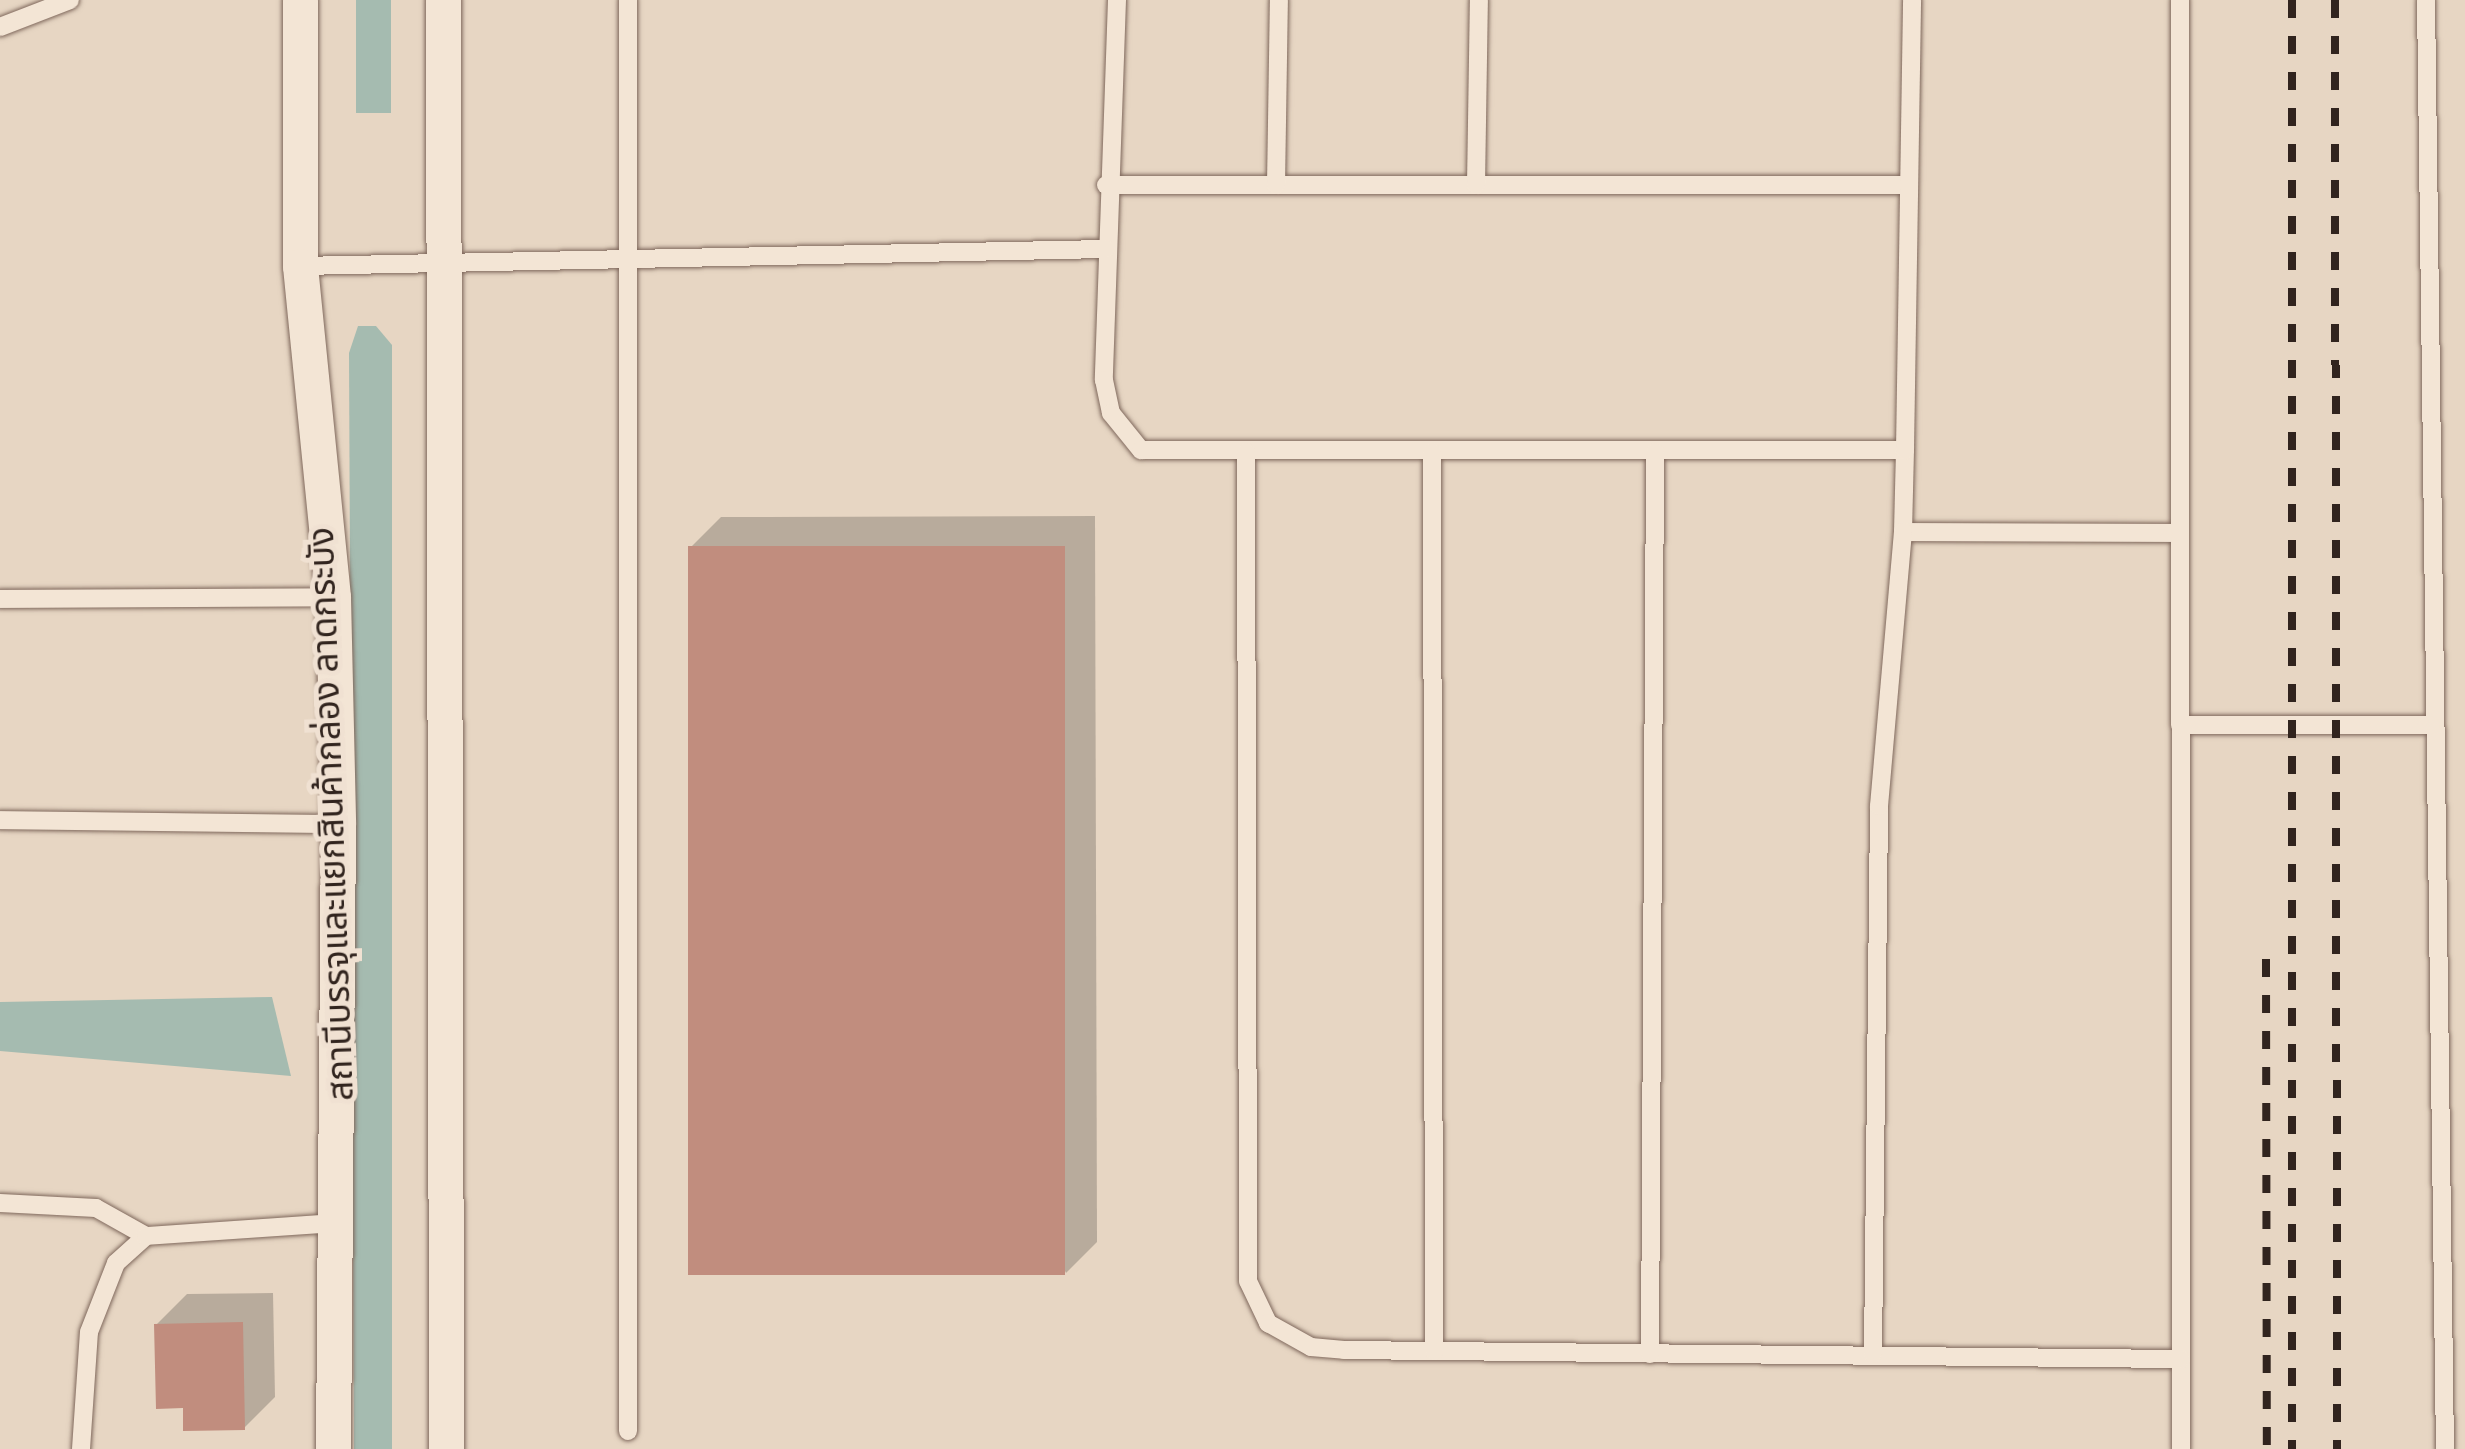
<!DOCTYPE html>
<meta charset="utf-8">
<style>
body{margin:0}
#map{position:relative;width:2465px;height:1449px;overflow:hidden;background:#e7d6c3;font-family:"Times New Roman","Noto Sans Thai",serif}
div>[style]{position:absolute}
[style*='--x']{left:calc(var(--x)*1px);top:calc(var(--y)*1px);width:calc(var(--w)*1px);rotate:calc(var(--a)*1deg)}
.water>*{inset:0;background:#a5bbb0;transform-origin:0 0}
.shadow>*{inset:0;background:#0003}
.building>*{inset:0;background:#c18d7e;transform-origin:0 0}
.roads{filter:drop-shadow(0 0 2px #7f685c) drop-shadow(0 0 2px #7f685c)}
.lane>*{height:18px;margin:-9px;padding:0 9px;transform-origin:9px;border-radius:9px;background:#f3e5d5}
.street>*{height:35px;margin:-17.5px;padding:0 17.5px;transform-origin:17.5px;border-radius:17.5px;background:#f3e5d5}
.rail>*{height:8px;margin-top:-4px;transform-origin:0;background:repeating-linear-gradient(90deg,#31241e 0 18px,transparent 0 36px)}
span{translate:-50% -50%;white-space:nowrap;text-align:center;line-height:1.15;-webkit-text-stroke:10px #f0e1d2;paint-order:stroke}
.street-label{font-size:35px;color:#31241e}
</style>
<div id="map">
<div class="water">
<div style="left:356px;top:0;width:35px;height:113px"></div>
<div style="clip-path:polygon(358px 326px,376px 326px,392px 345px,392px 1449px,354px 1449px,349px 353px)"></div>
<div style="clip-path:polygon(272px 997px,291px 1076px,0 1051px,0 1002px)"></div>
</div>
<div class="shadow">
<div style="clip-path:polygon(1095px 516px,1097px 1242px,1066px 1273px,690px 548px,721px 517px)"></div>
<div style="clip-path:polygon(273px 1293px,275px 1397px,244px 1428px,156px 1325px,187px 1294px)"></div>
</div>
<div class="building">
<div style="left:1065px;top:546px;width:729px;height:377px;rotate:90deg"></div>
<div style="clip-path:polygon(243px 1322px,245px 1430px,183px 1431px,183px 1408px,156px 1409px,154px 1324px)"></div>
</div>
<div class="roads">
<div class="lane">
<div style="--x:1117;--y:0;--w:380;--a:92"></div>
<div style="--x:1104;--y:380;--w:34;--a:78"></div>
<div style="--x:1111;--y:413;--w:48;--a:51"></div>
<div style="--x:1141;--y:450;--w:764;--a:0"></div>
<div style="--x:1905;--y:450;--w:82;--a:91.4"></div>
<div style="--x:1903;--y:532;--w:277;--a:0.2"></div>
<div style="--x:2180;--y:0;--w:1449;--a:89.96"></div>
<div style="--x:2426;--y:0;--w:1449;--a:89.25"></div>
<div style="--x:0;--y:27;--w:75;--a:-21.1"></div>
<div style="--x:1106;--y:185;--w:803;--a:0"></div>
<div style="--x:1276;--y:185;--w:185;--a:-89.1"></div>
<div style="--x:1476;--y:185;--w:185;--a:-89.1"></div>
<div style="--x:300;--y:266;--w:806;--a:-1.21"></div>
<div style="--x:1905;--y:450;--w:450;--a:-89.1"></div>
<div style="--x:1246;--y:452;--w:829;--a:89.86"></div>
<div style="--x:1248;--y:1281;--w:47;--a:64.5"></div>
<div style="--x:1268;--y:1323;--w:49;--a:29.2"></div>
<div style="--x:1311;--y:1347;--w:33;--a:5"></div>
<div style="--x:1344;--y:1350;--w:837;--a:0.62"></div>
<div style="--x:1432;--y:452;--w:899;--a:89.87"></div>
<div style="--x:0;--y:599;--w:333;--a:-0.3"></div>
<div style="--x:2180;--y:725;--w:251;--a:0"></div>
<div style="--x:0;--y:820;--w:338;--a:0.7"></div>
<div style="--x:0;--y:1203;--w:96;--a:3"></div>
<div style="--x:96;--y:1208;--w:57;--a:29.2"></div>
<div style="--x:1650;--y:1354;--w:902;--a:-89.68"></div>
<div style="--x:1873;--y:1354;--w:548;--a:-89.37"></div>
<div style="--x:1879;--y:806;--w:275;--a:-85"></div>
<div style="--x:628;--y:1431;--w:1431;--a:-90"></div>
<div style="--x:81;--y:1449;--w:117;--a:-86.1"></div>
<div style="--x:89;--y:1332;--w:74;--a:-68.6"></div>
<div style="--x:116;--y:1263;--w:40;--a:-42"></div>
<div style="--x:146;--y:1236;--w:192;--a:-3.9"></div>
</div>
<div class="street">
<div style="--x:300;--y:0;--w:266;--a:90"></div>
<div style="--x:300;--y:266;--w:333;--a:84.3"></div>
<div style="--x:333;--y:597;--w:227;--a:88.7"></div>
<div style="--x:338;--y:824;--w:625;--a:90.46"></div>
<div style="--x:443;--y:0;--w:1449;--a:89.88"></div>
</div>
</div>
<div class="rail">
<div style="--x:2292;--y:0;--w:1449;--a:90"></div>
<div style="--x:2335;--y:0;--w:1449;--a:89.92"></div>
<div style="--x:2266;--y:959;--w:490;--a:89.9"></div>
</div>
<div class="street-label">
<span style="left:332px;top:814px;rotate:-92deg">สถานีบรรจุและแยกสินค้ากล่อง ลาดกระบัง</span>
</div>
</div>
